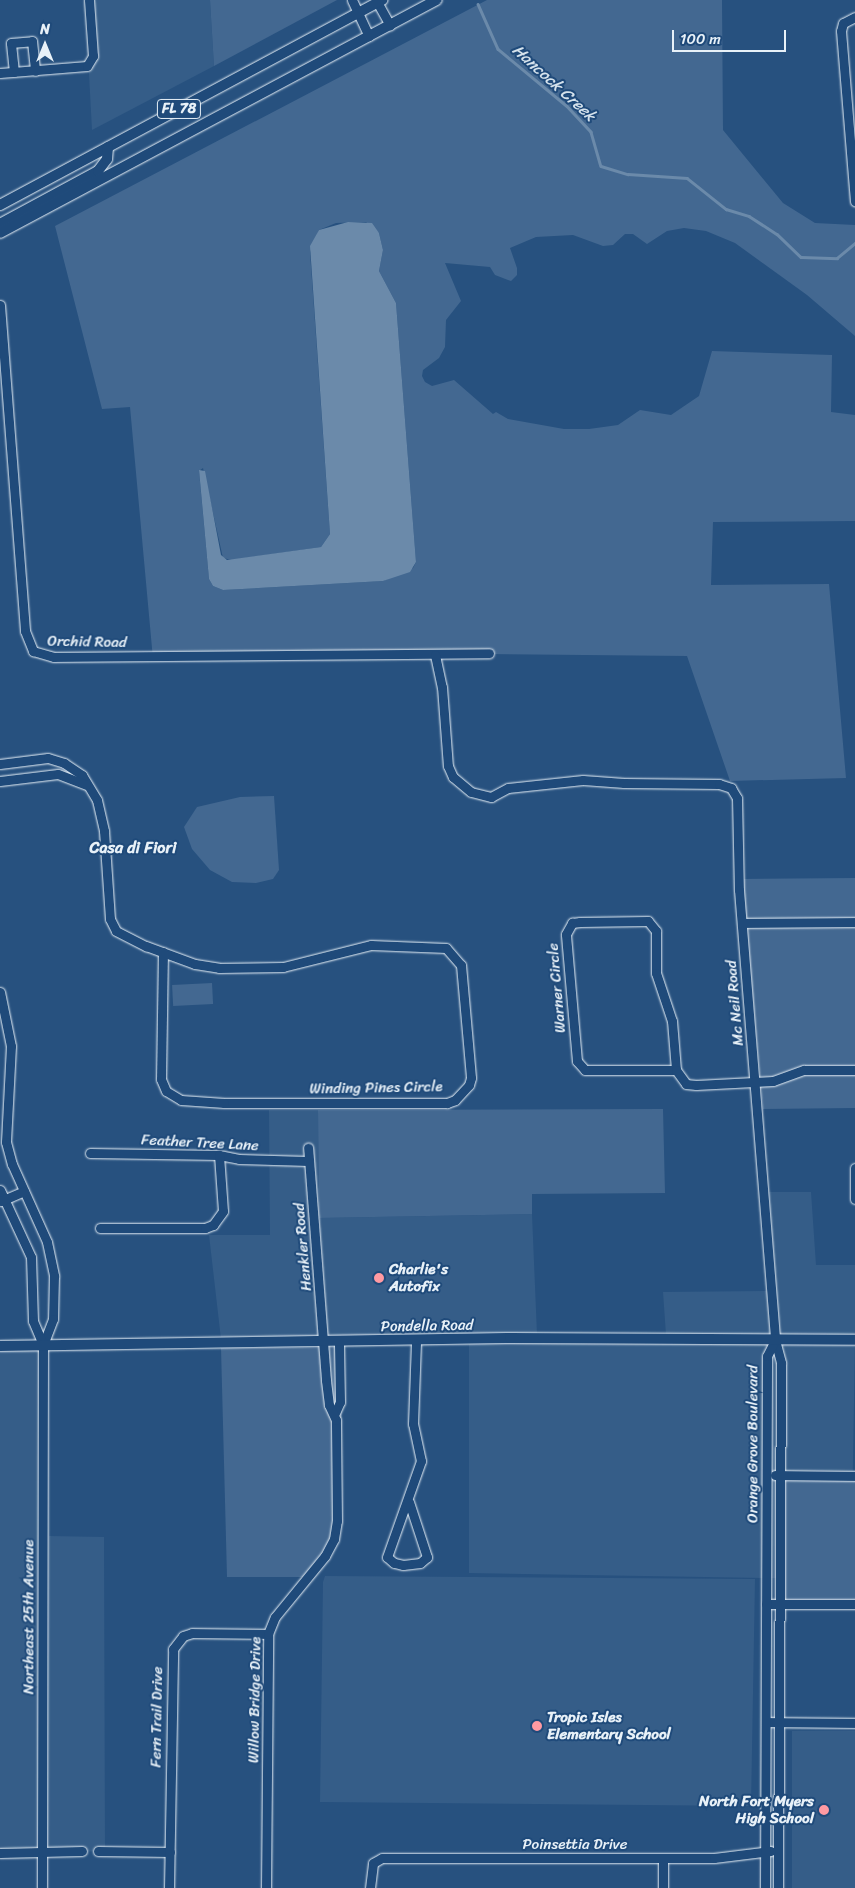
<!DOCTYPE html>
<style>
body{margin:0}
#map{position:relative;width:855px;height:1888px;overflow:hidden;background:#27517f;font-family:Sriracha,sans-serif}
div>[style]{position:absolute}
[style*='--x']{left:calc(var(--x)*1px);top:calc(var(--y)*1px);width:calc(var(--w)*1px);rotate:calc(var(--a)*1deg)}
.built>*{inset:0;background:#355d88;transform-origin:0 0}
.green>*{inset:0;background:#436891;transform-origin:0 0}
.water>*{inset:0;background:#6b8aaa}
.stream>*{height:2.5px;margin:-1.25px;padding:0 1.25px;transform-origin:1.25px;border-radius:1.25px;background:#6b8aaa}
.roads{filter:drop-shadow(0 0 1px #e8f1f8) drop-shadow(0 0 1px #e8f1f8)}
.minor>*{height:9px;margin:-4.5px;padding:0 4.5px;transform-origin:4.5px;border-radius:4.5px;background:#1f4a7a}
.major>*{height:10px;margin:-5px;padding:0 5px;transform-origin:5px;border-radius:5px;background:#1f4a7a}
.dots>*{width:14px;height:14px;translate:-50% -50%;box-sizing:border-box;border:2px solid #1f4a7a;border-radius:50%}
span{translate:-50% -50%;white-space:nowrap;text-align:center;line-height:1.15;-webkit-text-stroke:4px #1f4a7a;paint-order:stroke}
.shield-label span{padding:1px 4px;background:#1f4a7a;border:1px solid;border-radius:4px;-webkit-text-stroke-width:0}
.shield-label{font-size:14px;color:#e8f1f8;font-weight:700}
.street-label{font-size:15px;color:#e8f1f8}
.poi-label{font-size:15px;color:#e8f1f8;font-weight:700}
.left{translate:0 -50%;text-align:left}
.right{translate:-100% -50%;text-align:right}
.water-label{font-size:16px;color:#d5e2ec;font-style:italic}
.neighbourhood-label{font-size:16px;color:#e8f1f8;font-weight:700}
.north{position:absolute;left:20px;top:20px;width:50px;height:50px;-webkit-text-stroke:4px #1f4a7a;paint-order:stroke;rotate:0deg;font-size:14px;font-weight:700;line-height:20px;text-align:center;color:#e8f1f8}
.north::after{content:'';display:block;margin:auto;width:18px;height:22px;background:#e8f1f8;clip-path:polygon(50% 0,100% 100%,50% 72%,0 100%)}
.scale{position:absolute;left:672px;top:30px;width:114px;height:22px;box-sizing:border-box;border:2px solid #e8f1f8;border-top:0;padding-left:6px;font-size:15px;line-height:18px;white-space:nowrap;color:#e8f1f8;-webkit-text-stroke:4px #1f4a7a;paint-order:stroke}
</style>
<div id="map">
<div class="built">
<div style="clip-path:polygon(85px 0,210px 0,214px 66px,92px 130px)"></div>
<div style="clip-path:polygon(269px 1110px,318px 1110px,319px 1218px,532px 1214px,537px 1334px,221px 1339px,209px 1235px,270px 1235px)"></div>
<div style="clip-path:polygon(769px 1192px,811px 1192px,816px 1265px,855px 1265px,855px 1336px,666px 1335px,663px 1292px,773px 1291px)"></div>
<div style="clip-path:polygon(510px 1343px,768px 1344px,763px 1578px,469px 1573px,469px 1344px)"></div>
<div style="left:780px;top:1344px;width:75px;height:134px;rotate:1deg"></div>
<div style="left:0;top:1350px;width:39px;height:499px"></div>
<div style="clip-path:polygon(48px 1350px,49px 1536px,104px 1537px,105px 1851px,45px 1853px)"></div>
<div style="clip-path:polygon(774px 1352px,777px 1363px,776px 1578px,770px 1578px)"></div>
<div style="clip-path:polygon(325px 1576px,755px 1579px,751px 1806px,320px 1802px,323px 1582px)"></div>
<div style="left:792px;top:1731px;width:63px;height:157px"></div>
</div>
<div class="green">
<div style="clip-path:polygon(210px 0,337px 0,214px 66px)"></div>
<div style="clip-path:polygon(evenodd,487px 0,722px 0,723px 130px,783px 203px,815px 223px,855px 225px,855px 336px,807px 295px,735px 243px,706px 231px,684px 228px,667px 231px,647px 244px,633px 234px,625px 234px,613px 245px,603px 246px,573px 235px,536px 237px,510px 248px,517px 268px,517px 275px,511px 281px,495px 275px,490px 267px,445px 263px,461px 301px,446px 320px,445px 347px,439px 358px,423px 370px,422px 376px,425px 382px,432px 386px,454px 380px,493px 414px,496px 412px,508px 419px,564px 429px,589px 429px,618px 425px,640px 410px,671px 415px,699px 396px,712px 351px,832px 355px,831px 412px,855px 415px,855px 521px,713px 522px,711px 585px,829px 584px,846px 778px,730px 781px,687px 656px,483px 654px,153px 659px,130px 407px,102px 409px,55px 226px,487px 0,366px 222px,379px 233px,383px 250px,379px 271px,396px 303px,416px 562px,413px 568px,383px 581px,223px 590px,213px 586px,209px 579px,199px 471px,203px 468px,223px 558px,232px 560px,321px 547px,330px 534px,310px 252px,319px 230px,336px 223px,366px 222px)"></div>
<div style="clip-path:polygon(274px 796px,279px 870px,273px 879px,256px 883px,232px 882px,210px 870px,192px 849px,184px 827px,197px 807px,240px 797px)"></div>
<div style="clip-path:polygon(855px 878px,855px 1108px,763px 1109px,742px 879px)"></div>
<div style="left:212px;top:983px;width:21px;height:40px;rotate:87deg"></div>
<div style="clip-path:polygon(663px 1109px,665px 1193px,532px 1194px,532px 1214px,319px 1218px,318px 1110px)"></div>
<div style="clip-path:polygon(344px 1347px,338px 1533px,308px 1577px,227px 1577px,221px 1348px)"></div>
<div style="left:855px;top:1477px;width:130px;height:71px;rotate:90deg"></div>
</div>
<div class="water">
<div style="clip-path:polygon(348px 222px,372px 223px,379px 233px,383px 250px,379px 271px,396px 303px,416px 562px,410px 572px,383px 581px,223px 590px,213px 586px,209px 579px,199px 470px,205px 471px,221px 555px,227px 560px,321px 547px,330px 534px,310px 246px,319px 230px)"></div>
</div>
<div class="stream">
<div style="--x:478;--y:4;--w:49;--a:66"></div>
<div style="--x:498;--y:49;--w:89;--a:39.6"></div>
<div style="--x:567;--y:106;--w:35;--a:47"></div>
<div style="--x:591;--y:132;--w:35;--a:74"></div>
<div style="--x:601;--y:166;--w:28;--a:17"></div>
<div style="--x:628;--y:174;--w:59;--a:3.9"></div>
<div style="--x:687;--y:178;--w:50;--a:38.5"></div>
<div style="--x:726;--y:209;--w:24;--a:17"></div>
<div style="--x:749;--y:216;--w:33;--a:33"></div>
<div style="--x:777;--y:234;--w:33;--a:44"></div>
<div style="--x:801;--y:257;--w:36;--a:2"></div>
<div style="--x:837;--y:258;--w:23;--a:-40"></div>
</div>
<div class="roads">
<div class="minor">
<div style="--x:352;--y:0;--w:40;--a:65"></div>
<div style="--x:376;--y:0;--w:29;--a:61"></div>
<div style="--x:855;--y:17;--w:13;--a:153"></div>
<div style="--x:843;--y:23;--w:8;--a:104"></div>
<div style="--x:841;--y:31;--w:171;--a:85.3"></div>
<div style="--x:14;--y:72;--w:29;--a:-96"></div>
<div style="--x:11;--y:43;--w:21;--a:-5"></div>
<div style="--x:32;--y:41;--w:30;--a:84"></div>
<div style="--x:0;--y:73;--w:87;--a:-4.6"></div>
<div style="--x:87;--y:66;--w:12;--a:-59"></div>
<div style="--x:93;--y:56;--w:56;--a:-94.1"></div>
<div style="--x:0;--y:305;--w:327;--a:85.6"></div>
<div style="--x:25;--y:631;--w:22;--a:68"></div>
<div style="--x:33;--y:651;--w:22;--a:16"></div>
<div style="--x:54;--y:657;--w:435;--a:-0.5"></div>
<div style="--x:435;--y:655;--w:33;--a:78"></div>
<div style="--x:442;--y:687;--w:79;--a:85.7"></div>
<div style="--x:448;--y:766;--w:12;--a:66"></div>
<div style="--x:453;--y:777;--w:23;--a:40"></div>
<div style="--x:471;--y:792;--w:21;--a:14"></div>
<div style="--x:491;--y:797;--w:19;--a:-28"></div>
<div style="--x:508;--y:788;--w:75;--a:-6.1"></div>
<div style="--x:583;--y:780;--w:41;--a:4.2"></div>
<div style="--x:624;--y:783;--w:95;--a:0.6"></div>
<div style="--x:719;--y:784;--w:13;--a:18"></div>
<div style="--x:731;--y:788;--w:12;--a:59"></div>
<div style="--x:737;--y:798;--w:92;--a:88.8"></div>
<div style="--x:739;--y:890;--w:451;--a:85.4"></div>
<div style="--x:775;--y:1340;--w:24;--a:75"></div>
<div style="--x:781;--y:1363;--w:525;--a:90.33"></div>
<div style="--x:0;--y:764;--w:48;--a:-7.1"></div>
<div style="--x:48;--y:758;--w:17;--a:17"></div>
<div style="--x:64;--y:763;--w:22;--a:34"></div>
<div style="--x:82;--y:775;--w:29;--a:59"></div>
<div style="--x:97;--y:800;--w:32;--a:77"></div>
<div style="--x:104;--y:831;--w:88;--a:86.1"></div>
<div style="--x:110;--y:919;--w:13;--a:63"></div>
<div style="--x:116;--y:931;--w:34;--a:27"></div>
<div style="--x:146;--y:946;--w:52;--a:20.2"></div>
<div style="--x:195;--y:964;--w:24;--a:9"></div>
<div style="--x:219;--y:968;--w:64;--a:-0.9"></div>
<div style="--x:283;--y:967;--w:91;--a:-14"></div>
<div style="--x:371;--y:945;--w:75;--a:2.3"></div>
<div style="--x:446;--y:948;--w:23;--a:49"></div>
<div style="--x:461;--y:965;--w:113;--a:84.9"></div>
<div style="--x:471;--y:1078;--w:7;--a:106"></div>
<div style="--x:469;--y:1085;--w:21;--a:133"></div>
<div style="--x:455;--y:1100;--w:9;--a:159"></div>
<div style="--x:447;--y:1103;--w:223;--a:180"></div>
<div style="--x:224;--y:1103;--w:43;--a:-176"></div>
<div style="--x:181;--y:1100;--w:17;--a:-149"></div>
<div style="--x:166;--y:1091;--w:13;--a:-113"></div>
<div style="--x:161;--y:1079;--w:127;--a:-89.1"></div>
<div style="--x:0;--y:781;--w:58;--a:-6.9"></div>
<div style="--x:58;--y:774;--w:30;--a:21"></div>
<div style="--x:648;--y:921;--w:13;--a:51"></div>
<div style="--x:656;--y:931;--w:42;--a:90"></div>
<div style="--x:656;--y:973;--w:51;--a:71.6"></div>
<div style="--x:672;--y:1021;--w:49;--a:85.3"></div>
<div style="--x:676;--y:1070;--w:91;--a:180"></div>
<div style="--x:585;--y:1070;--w:12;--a:-132"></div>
<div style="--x:577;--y:1061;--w:127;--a:-95"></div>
<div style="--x:566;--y:934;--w:13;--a:-61"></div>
<div style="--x:572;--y:923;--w:8;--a:-7"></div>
<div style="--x:580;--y:922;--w:68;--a:-0.8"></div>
<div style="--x:742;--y:923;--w:113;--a:-0.5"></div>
<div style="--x:0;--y:992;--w:55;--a:78.5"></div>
<div style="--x:11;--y:1046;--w:96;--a:93"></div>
<div style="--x:6;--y:1142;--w:23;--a:75"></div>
<div style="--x:12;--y:1164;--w:85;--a:65.8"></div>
<div style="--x:47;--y:1242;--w:35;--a:78"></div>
<div style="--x:54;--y:1276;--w:43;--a:91.3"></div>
<div style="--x:53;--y:1319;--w:28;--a:111"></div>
<div style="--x:43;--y:1345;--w:543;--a:90.11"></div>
<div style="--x:676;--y:1070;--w:17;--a:54"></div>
<div style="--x:686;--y:1084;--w:10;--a:6"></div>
<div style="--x:696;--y:1085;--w:77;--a:-3"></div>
<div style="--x:773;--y:1081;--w:33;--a:-20"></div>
<div style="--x:804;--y:1070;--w:51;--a:0"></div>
<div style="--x:90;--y:1153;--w:129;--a:0.9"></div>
<div style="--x:219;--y:1155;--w:20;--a:11"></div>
<div style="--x:239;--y:1159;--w:69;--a:1.7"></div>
<div style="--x:855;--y:1168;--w:31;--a:90"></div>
<div style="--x:0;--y:1190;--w:74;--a:65.2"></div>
<div style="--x:31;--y:1257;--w:64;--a:88.2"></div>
<div style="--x:33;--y:1321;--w:26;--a:67"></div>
<div style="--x:1;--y:1201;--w:25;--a:-23"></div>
<div style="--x:100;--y:1228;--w:105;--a:0"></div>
<div style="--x:205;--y:1228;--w:9;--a:-21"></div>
<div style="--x:213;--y:1225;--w:17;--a:-54"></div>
<div style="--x:223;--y:1211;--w:56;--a:-94.1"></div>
<div style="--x:335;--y:1413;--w:12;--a:-66"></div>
<div style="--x:340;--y:1402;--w:60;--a:-91"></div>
<div style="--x:775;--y:1475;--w:80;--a:0.7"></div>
<div style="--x:409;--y:1502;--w:58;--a:71.9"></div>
<div style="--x:427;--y:1557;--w:9;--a:139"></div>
<div style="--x:420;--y:1563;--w:17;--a:173"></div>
<div style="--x:403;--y:1565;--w:9;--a:-167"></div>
<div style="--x:394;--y:1563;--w:9;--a:-139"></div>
<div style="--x:387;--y:1557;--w:102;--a:-70.5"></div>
<div style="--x:421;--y:1461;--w:38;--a:-102"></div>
<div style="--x:413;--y:1424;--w:82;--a:-87.9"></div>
<div style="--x:766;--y:1604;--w:89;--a:0"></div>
<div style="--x:766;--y:1722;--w:89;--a:0.6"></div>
<div style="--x:98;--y:1851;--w:72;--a:0.8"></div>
<div style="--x:0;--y:1853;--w:82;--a:-1.4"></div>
<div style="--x:169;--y:1888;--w:239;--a:-89"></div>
<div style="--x:173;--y:1649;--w:16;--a:-52"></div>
<div style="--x:183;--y:1636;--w:9;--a:-18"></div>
<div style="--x:192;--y:1633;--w:76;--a:0.8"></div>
<div style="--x:266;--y:1888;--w:254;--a:-89.5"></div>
<div style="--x:268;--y:1634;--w:18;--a:-68"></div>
<div style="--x:275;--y:1617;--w:79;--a:-50.7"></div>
<div style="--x:325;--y:1556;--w:19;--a:-62"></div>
<div style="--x:334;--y:1539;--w:18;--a:-81"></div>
<div style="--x:337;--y:1521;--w:101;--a:-90.6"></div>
<div style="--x:336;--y:1420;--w:17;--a:-115"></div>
<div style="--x:329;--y:1405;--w:25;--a:-97"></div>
<div style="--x:326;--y:1380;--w:233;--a:-94.4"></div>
<div style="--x:370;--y:1888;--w:25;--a:-83"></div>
<div style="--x:373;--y:1863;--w:10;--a:-29"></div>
<div style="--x:382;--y:1858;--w:332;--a:0"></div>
<div style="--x:714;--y:1858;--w:57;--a:-7"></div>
<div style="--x:663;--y:1888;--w:29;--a:-90"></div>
<div style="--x:765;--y:1888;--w:532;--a:-89.78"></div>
<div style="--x:767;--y:1356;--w:18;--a:-63"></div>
</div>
<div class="major">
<div style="--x:0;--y:205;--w:434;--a:-28.2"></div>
<div style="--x:0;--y:224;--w:111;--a:-28.4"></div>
<div style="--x:98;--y:171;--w:15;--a:-53"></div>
<div style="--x:107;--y:159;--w:12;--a:-85"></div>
<div style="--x:0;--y:233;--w:495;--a:-28.1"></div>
<div style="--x:0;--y:1346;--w:510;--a:-0.9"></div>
<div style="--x:510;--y:1338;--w:345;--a:0.3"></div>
</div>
</div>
<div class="dots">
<div style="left:379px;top:1278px;background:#ff9aa2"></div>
<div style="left:537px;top:1726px;background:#ff9aa2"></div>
<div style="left:824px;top:1810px;background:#ff9aa2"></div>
</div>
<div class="shield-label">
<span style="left:179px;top:109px">FL 78</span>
</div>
<div class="street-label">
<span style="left:87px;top:642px;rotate:1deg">Orchid Road</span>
<span style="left:557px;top:988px;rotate:-95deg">Warner Circle</span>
<span style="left:735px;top:1003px;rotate:-95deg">Mc Neil Road</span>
<span style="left:376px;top:1088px;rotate:-1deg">Winding Pines Circle</span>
<span style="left:200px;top:1143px;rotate:3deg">Feather Tree Lane</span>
<span style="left:303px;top:1247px;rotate:-95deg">Henkler Road</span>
<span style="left:427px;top:1326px;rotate:-1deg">Pondella Road</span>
<span style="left:753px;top:1444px;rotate:-90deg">Orange Grove Boulevard</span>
<span style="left:29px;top:1617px;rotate:-90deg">Northeast 25th Avenue</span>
<span style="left:255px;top:1700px;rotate:-89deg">Willow Bridge Drive</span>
<span style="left:157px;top:1717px;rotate:-89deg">Fern Trail Drive</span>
<span style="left:575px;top:1845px">Poinsettia Drive</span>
</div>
<div class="poi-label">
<span class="left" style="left:389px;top:1278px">Charlie's<br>Autofix</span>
<span class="left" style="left:547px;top:1726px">Tropic Isles<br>Elementary School</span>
<span class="right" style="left:814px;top:1810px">North Fort Myers<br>High School</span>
</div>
<div class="water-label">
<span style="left:554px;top:83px;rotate:42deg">Hancock Creek</span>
</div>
<div class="neighbourhood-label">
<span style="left:133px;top:848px">Casa di Fiori</span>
</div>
<div class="north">N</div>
<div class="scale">100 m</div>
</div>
